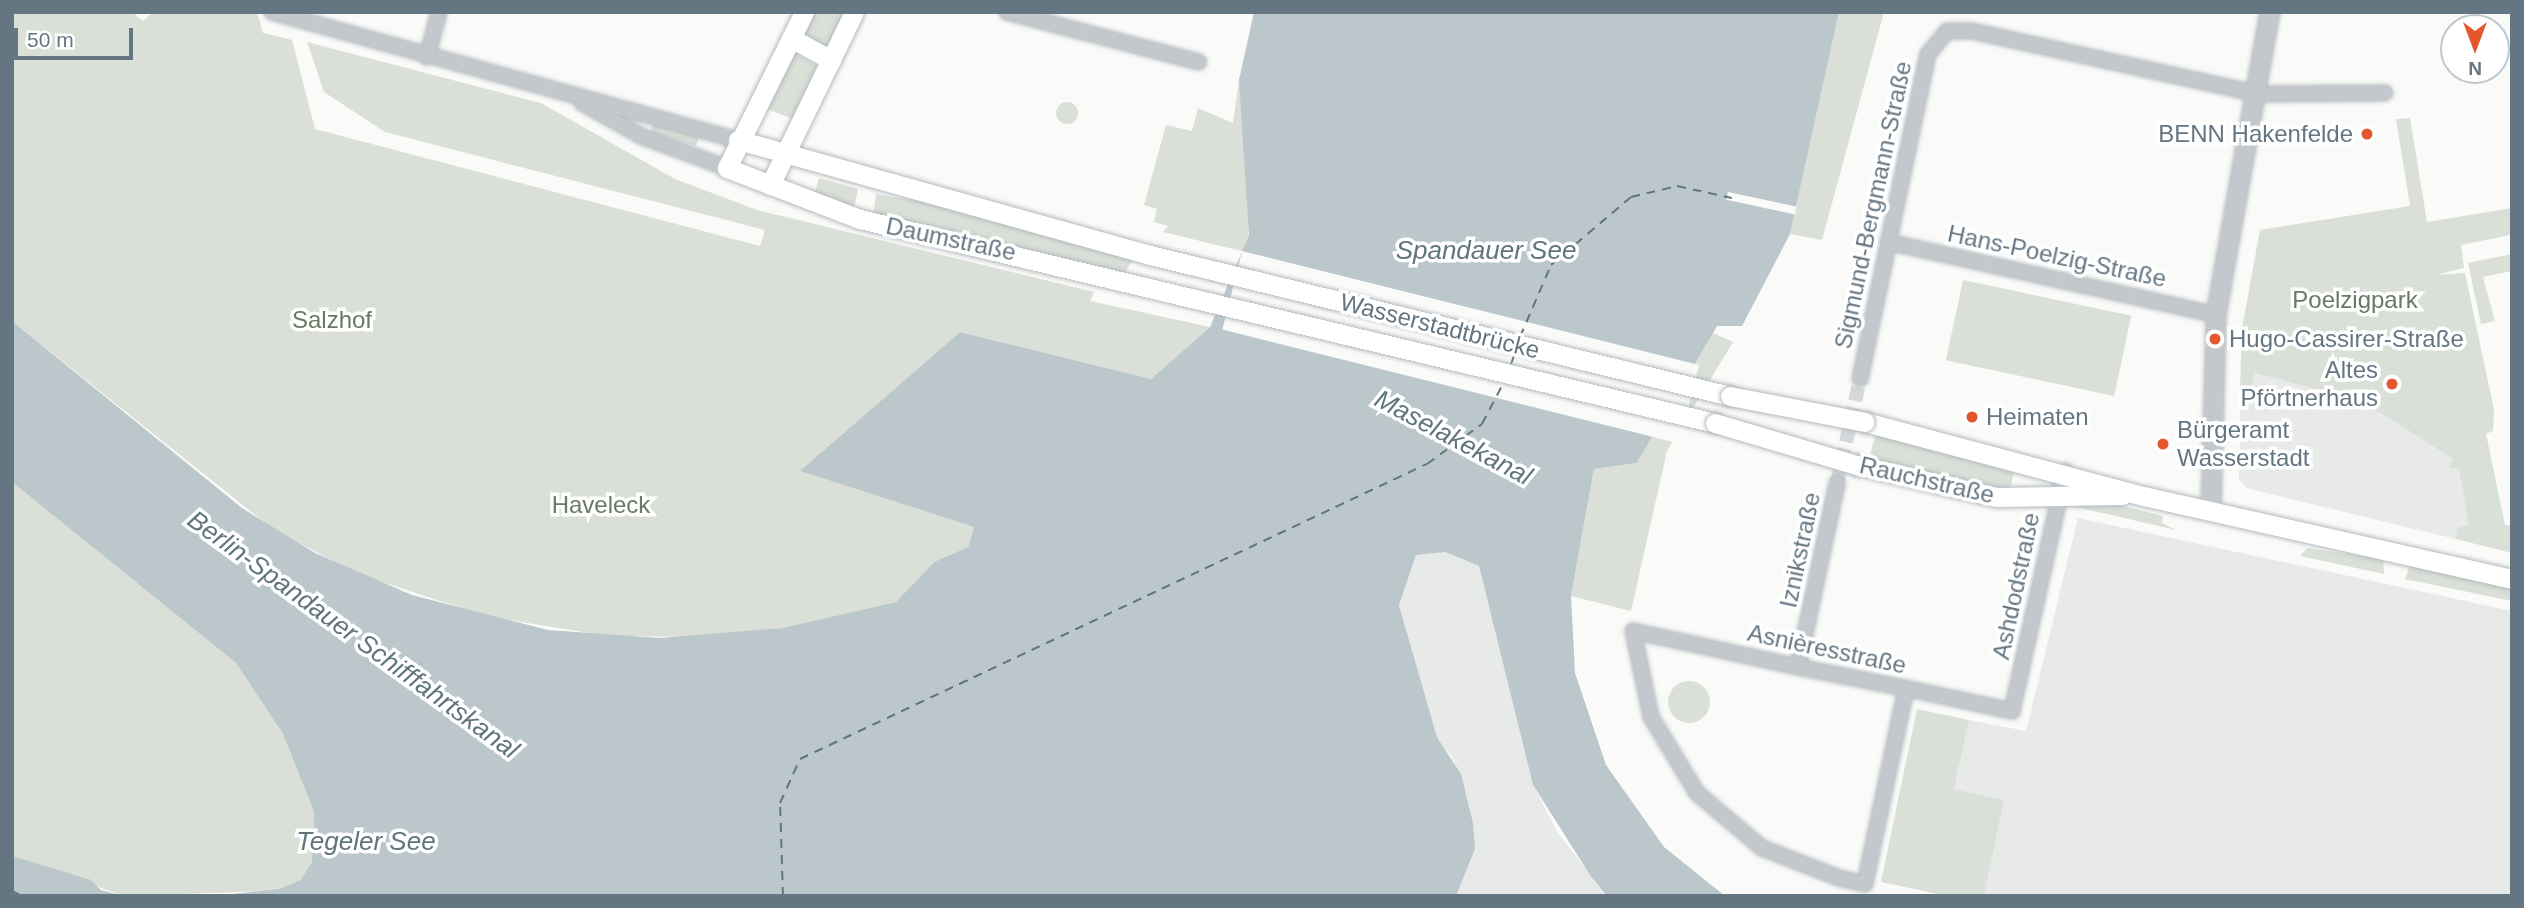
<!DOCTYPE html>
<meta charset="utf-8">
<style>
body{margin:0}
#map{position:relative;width:2524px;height:908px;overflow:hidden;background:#fafaf8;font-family:Helvetica,sans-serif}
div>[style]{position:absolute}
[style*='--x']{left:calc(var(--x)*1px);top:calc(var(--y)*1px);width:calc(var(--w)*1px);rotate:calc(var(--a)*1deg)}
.built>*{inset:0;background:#e8e9e9}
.green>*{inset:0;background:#dadfd7;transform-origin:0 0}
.round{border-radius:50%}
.water>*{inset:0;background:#bbc7cb}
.pier>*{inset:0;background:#fafaf8;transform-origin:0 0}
.ferry>*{height:2px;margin-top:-1px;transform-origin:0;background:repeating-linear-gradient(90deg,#60757c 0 9px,transparent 0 16px)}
.minor-tunnel>*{height:14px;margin-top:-7px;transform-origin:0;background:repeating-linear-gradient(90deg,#d5d9db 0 14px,transparent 0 21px)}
.roads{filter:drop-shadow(0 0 2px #b3babf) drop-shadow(0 0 2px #b3babf)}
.minor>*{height:14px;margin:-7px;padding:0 7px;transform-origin:7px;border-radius:7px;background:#c3c8cc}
.tertiary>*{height:18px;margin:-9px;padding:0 9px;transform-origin:9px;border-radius:9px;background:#c3c8cc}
.secondary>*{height:19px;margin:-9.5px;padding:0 9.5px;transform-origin:9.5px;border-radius:9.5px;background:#fff}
.bridges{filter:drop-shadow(0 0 2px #b3babf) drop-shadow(0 0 2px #b3babf)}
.secondary-bridge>*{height:19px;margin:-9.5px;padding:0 9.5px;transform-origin:9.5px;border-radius:9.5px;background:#fff}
.dots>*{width:19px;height:19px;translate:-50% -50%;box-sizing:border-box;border:4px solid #fff;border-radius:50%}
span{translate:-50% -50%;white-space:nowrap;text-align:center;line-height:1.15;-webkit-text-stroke:7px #fff;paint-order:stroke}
.poi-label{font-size:24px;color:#657683}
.right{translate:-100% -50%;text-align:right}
.left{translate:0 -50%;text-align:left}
.street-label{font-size:24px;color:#657683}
.park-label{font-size:24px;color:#687a64}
.water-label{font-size:26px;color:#60757c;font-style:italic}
.frame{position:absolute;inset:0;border:14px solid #657683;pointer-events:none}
.north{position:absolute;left:2440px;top:14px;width:70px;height:70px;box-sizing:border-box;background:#fff;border:2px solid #c1c8cd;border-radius:50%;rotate:180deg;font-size:19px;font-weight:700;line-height:28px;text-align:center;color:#657683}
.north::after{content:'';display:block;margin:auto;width:24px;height:32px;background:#e4572e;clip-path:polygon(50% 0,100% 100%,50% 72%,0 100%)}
.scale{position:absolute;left:14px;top:28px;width:119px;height:32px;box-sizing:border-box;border:4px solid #657683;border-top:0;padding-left:9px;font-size:21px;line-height:24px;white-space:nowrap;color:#657683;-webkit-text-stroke:5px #fff;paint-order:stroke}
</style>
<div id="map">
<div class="built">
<div style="clip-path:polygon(2242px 328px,2458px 459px,2476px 544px,2246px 488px,2239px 479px)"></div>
<div style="clip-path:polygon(2078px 518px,2512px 611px,2512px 896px,1984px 896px,2004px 800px,1954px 789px,1969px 720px,2026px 731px)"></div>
<div style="clip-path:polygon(1445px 552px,1479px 566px,1533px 785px,1558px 833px,1607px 896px,1456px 896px,1475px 849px,1473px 823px,1454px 760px,1437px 737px,1399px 604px,1416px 555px)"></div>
</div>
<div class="green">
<div style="clip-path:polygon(12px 12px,132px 12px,143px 21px,153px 12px,257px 12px,263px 33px,292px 40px,315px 129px,760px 246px,765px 230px,385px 132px,324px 92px,307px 42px,541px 103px,675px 179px,757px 210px,1094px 292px,1090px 301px,1210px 327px,1151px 379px,960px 332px,800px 471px,974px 527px,968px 547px,934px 562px,896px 602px,782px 628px,700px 637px,607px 636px,486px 616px,358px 574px,274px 530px,12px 321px)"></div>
<div style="clip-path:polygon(814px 12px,847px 12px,829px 48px,803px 34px)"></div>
<div style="clip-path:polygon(1839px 12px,1884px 12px,1822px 240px,1790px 234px)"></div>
<div style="clip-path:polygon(794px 53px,817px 66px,793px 119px,764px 108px)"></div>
<div style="clip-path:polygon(1239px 80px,1251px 212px,1246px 252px,1163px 232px,1168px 226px,1154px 222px,1157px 209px,1144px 205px,1166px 125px,1192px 131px,1198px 108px,1233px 123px)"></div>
<div class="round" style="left:1056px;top:102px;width:22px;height:22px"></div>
<div style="clip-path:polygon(2410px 118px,2427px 222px,2512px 208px,2512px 244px,2510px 235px,2461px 245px,2464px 268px,2436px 275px,2465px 273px,2494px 410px,2493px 431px,2486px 434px,2505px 525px,2512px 525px,2512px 553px,2456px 539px,2457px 528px,2469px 525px,2459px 468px,2450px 468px,2453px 459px,2385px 415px,2351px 398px,2255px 373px,2251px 388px,2240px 388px,2242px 328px,2260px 230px,2410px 206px,2396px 119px)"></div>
<div style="clip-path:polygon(653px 124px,699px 136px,696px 146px,650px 132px)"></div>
<div style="clip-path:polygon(819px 178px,858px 189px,853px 212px,813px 198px)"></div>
<div style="clip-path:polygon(876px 194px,931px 203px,1133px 259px,1124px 274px,873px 217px)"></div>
<div style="clip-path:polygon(2512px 254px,2512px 271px,2483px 277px,2495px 321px,2481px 324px,2468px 263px)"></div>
<div style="left:1963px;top:280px;width:172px;height:82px;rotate:12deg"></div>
<div style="clip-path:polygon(1713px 333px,1733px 342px,1667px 451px,1631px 611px,1571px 596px,1594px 469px,1637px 463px)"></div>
<div style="clip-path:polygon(1876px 432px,2015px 466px,2010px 490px,1869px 460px)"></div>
<div style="clip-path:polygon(12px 482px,236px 663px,283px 734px,314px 812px,312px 862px,298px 890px,124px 896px,12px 856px)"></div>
<div style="clip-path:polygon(2096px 499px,2163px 516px,2162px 523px,2176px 530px,2072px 506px)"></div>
<div style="clip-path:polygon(2307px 548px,2383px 559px,2384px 574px,2300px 556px)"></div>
<div style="clip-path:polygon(2411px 563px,2512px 587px,2512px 601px,2405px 579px)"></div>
<div class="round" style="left:1668px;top:681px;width:42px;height:42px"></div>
<div style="clip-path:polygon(1917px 709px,1969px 720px,1954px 789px,2004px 800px,1984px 896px,1947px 896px,1881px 882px)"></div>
</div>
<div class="water">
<div style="clip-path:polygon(1254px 12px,1839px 12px,1790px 234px,1742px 326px,1717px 326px,1637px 463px,1594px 469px,1571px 596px,1575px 673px,1606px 765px,1664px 847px,1725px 896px,1607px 896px,1590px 875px,1533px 785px,1479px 566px,1445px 552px,1416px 555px,1399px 605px,1437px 737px,1461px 774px,1473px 823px,1475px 849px,1456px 896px,214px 896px,279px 889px,301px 880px,312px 862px,314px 812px,283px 734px,236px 663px,12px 482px,12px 321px,242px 508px,315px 553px,412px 595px,548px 630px,660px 638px,782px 628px,896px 602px,934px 562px,968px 547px,974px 527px,800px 471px,960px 332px,1151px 379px,1210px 327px,1249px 235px,1239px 80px)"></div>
<div style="clip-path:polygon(12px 856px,91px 880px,101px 890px,124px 896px,12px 896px)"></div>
</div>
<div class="pier">
<div style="left:1728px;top:192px;width:70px;height:8px;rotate:12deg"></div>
<div style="left:1242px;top:251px;width:471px;height:81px;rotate:14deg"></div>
</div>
<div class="ferry">
<div style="--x:1520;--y:337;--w:78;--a:-66.7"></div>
<div style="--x:1551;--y:265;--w:105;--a:-40.4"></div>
<div style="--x:1631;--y:197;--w:47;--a:-13.4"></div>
<div style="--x:1677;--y:186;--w:56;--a:12.3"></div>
<div style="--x:1511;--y:364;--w:12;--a:-70"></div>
<div style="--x:12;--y:891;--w:11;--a:27"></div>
<div style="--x:783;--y:896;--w:93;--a:-91.8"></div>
<div style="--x:780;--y:803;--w:48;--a:-65.6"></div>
<div style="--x:800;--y:759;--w:693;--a:-25.2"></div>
<div style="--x:1427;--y:464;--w:68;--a:-36"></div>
<div style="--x:1482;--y:424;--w:47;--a:-62.4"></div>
</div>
<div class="minor-tunnel">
<div style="--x:1837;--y:483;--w:107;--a:-77.5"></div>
</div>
<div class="roads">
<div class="minor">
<div style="--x:272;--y:12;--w:483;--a:15.4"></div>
<div style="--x:1007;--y:12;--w:198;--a:14.6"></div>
<div style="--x:427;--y:57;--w:47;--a:-75.1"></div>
<div style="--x:582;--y:103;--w:68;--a:29.2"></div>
<div style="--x:641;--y:136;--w:92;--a:20.4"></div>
<div style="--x:1888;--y:242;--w:336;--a:12.5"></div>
<div style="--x:1860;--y:379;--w:332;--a:-78.2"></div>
<div style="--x:1928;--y:54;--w:30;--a:-50"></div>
<div style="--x:1947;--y:31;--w:25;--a:0"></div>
<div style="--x:1972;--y:31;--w:294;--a:12.4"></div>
<div style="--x:2259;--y:94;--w:126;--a:-0.5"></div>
<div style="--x:1798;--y:667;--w:188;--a:-78"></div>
<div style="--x:1906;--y:689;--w:199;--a:101.9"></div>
<div style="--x:1865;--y:884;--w:27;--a:-167"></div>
<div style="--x:1839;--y:878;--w:83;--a:-158.7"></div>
<div style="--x:1762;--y:848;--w:85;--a:-139.8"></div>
<div style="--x:1697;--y:793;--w:89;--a:-121.2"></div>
<div style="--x:1651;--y:717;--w:88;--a:-101.8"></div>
<div style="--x:1633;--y:631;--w:169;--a:12.3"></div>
<div style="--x:1798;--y:667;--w:99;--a:11.1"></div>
<div style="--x:1895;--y:686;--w:48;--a:12"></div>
<div style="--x:1942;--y:696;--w:72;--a:12.1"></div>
<div style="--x:2012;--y:711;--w:246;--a:-77.5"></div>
</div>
<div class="tertiary">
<div style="--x:2211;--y:512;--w:197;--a:-88.5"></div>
<div style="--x:2216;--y:315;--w:308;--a:-79.9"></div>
</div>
<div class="secondary">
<div style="--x:804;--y:12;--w:174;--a:116.3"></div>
<div style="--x:727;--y:168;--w:142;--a:21"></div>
<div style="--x:860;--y:219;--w:879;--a:13.42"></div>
<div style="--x:791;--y:38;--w:46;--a:28.8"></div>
<div style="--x:738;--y:140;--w:428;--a:15.6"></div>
<div style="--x:1150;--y:255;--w:597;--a:13.66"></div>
<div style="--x:770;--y:185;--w:192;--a:-64.1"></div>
<div style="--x:1865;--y:422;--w:289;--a:14.9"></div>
<div style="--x:2144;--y:496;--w:377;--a:12.7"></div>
<div style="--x:1857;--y:465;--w:144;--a:12.9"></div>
<div style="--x:1997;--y:497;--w:125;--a:-0.9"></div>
</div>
</div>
<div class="bridges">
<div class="secondary-bridge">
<div style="--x:1730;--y:396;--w:137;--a:10.9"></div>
<div style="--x:1715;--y:423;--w:148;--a:16.5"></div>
</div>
</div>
<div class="dots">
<div style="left:2367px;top:134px;background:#e4572e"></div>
<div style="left:2215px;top:339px;background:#e4572e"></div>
<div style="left:2392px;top:384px;background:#e4572e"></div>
<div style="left:1972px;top:417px;background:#e4572e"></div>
<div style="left:2163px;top:444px;background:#e4572e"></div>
</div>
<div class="poi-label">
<span class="right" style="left:2353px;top:134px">BENN Hakenfelde</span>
<span class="left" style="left:2229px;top:339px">Hugo-Cassirer-Straße</span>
<span class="right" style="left:2378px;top:384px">Altes<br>Pförtnerhaus</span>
<span class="left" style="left:1986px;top:417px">Heimaten</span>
<span class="left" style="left:2177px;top:444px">Bürgeramt<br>Wasserstadt</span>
</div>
<div class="street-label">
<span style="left:1873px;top:205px;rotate:-78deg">Sigmund-Bergmann-Straße</span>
<span style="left:951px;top:239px;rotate:12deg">Daumstraße</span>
<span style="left:2057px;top:256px;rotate:12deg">Hans-Poelzig-Straße</span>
<span style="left:1440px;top:326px;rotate:14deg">Wasserstadtbrücke</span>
<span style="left:1927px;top:480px;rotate:13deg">Rauchstraße</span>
<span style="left:1800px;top:550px;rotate:-78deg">Iznikstraße</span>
<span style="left:2016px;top:586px;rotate:-78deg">Ashdodstraße</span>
<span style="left:1827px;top:649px;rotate:12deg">Asnièresstraße</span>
</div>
<div class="park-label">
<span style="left:2355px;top:300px">Poelzigpark</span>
<span style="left:332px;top:320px">Salzhof</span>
<span style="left:601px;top:505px">Haveleck</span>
</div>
<div class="water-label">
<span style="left:1486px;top:251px">Spandauer See</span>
<span style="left:1453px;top:438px;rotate:28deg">Maselakekanal</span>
<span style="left:353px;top:635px;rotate:36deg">Berlin-Spandauer Schifffahrtskanal</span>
<span style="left:366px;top:842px">Tegeler See</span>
</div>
<div class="frame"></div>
<div class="north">N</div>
<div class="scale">50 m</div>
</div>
